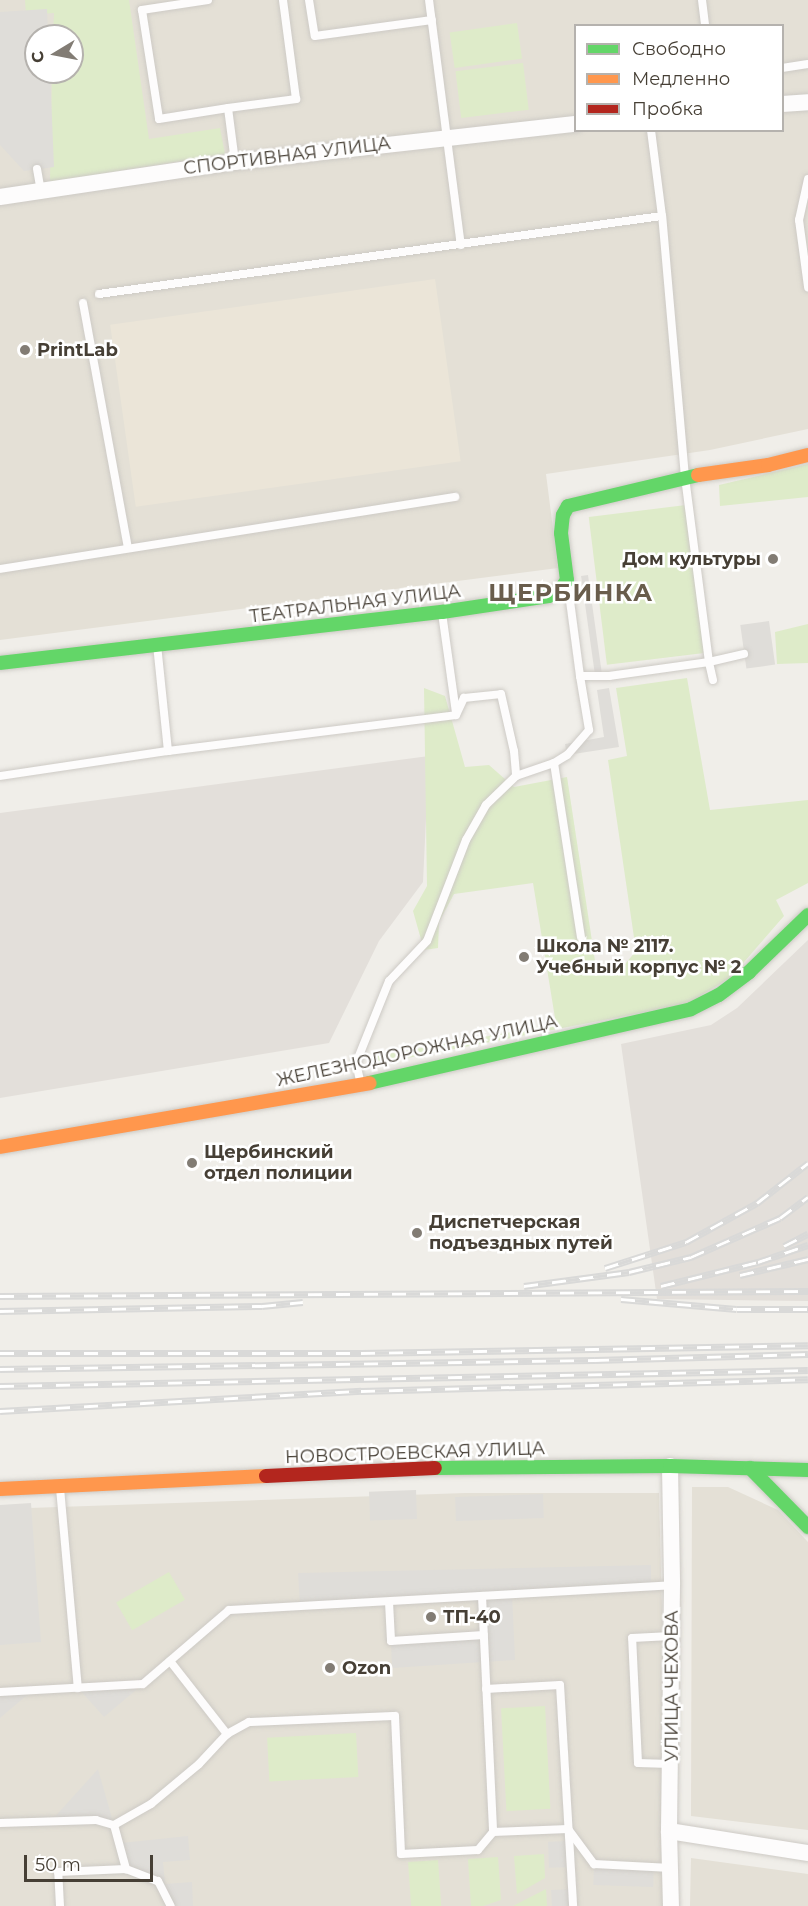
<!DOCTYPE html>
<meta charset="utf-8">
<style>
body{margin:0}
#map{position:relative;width:808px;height:1906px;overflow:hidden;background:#f0eee9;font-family:Montserrat,sans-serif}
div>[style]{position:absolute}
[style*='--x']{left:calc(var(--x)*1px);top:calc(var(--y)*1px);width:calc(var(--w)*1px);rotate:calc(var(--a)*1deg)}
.residential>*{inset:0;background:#e4e0d6}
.industrial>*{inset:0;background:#e3dfda}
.education>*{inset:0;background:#ebe5d8;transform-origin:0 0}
.green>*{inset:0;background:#deebc9;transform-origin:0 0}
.parking>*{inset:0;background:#dfddd9;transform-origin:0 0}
.roads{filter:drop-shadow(0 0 2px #cdcac5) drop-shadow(0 0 2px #cdcac5)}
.lane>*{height:8px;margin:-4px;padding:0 4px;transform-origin:4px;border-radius:4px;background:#fdfcfc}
.street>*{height:16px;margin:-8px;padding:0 8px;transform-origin:8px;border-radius:8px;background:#fdfcfc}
.fast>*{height:14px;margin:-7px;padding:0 7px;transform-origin:7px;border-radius:7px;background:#63d668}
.slow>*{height:14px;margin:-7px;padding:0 7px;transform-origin:7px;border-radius:7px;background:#ff974d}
.jam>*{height:14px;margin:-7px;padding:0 7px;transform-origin:7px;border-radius:7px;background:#b3261e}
.rail>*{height:7px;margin-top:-3.5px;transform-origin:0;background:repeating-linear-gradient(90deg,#fff 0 14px,#d9d9d8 0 28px);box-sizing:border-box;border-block:2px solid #d9d9d8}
.dots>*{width:16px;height:16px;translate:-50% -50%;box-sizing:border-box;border:3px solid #fff;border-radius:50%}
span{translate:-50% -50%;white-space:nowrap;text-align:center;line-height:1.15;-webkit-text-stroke:5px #fff;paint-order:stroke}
.street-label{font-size:18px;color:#463f35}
.poi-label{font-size:18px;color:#463f35;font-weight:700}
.left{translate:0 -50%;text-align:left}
.right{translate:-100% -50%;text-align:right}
.district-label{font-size:24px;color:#695d4c;font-weight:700;letter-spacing:1.5px}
.legend{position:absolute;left:574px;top:24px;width:210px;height:108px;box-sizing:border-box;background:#fff;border:2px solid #b5b2ae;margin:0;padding:8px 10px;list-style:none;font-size:18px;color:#463f35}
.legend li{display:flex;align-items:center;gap:12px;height:30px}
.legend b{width:30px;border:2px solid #b5b2ae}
.north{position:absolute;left:24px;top:24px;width:60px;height:60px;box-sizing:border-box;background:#fff;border:2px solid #b5b2ae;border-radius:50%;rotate:260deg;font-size:16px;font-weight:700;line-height:24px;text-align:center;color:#463f35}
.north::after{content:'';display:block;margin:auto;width:21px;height:27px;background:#827c74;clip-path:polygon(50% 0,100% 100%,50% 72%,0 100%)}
.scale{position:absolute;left:24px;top:1855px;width:129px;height:27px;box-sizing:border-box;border:3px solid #463f35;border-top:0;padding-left:8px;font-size:18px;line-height:21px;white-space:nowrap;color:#463f35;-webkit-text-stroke:4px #fff;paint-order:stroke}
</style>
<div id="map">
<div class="residential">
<div style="clip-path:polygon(evenodd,0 0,808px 0,808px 429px,710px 450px,546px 474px,558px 568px,0 640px,0 0,576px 26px,782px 26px,782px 130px,576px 130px,576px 26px,0 0,36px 36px,72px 36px,72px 72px,36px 72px,36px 36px)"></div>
<div style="clip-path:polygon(692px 1487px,728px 1487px,778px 1510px,808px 1542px,808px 1830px,691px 1816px)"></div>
<div style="clip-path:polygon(465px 1493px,659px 1493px,667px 1810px,667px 1906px,0 1906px,0 1509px)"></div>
<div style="clip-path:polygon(691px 1858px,808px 1874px,808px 1906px,690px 1906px)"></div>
</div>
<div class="industrial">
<div style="clip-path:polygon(429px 756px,423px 882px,379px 941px,329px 1043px,0 1098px,0 813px)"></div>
<div style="clip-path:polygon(808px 940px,808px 1301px,657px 1299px,621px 1044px,711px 1025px,737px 1008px)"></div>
</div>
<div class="education">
<div style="left:435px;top:279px;width:184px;height:328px;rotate:82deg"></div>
</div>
<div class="green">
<div style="clip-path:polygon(25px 0,129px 0,149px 139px,220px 128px,225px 154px,50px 182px,52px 72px,72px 72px,72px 36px,53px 36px,54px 13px,26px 15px)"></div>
<div style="left:517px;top:23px;width:36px;height:68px;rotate:82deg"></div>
<div style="left:523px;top:63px;width:47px;height:68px;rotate:83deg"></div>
<div style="clip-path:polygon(808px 464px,808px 497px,720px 506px,719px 485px)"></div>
<div style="left:686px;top:505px;width:149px;height:98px;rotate:83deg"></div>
<div style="clip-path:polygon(808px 624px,808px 663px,777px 664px,775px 632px)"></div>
<div style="clip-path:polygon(687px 678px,710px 810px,808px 800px,808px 883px,776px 900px,784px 916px,731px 977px,687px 1004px,371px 1065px,371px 1057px,556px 1024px,533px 883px,454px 894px,439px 922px,438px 948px,424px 950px,413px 911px,427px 886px,424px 688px,445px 696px,465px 767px,489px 765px,514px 787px,567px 777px,597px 974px,616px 975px,636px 951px,608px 760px,627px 756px,616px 688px)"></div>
<div style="left:169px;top:1572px;width:32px;height:61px;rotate:60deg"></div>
<div style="left:545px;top:1706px;width:103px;height:44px;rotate:87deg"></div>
<div style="left:356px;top:1733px;width:44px;height:89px;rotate:87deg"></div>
<div style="clip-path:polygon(544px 1854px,545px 1878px,517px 1894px,514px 1856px)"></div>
<div style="clip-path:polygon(498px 1857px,501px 1900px,483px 1906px,471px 1906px,468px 1859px)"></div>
<div style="left:438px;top:1860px;width:46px;height:30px;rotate:86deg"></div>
<div style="clip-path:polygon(546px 1889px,547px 1906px,513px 1906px)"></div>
</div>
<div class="parking">
<div style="clip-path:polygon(47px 9px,48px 36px,36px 36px,36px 72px,50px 72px,54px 167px,24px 171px,0 145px,0 12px)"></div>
<div style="left:588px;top:575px;width:98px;height:7px;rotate:82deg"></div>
<div style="left:769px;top:621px;width:44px;height:29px;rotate:82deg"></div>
<div style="clip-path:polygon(609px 688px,619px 747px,567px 755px,565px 744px,604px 737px,597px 690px)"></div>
<div style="left:416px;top:1490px;width:29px;height:47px;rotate:88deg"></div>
<div style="left:543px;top:1494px;width:24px;height:88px;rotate:88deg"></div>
<div style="clip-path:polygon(31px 1503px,41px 1642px,0 1645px,0 1505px)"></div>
<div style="clip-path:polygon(651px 1565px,651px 1585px,512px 1594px,515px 1660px,392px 1668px,391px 1641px,483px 1635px,482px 1596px,300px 1606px,298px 1573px)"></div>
<div style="clip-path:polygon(143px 1684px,104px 1717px,78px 1688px)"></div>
<div style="clip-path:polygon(33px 1690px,0 1718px,0 1692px)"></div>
<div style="clip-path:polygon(98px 1769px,114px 1825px,51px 1821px)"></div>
<div style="clip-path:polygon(188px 1836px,190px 1860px,163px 1862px,165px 1884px,192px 1882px,193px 1906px,171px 1906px,158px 1881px,126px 1869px,121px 1843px)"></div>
<div style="left:569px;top:1841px;width:26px;height:21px;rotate:88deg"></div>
<div style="left:594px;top:1864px;width:60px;height:21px;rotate:2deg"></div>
<div style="left:572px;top:1889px;width:17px;height:21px;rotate:87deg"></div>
</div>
<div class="roads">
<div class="lane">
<div style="--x:208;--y:0;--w:67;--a:171.4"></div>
<div style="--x:142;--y:10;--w:110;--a:81.1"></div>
<div style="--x:159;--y:119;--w:70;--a:-9.1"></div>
<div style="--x:309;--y:0;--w:36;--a:81"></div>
<div style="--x:315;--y:36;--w:118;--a:-7.8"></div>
<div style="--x:429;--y:0;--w:247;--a:82.6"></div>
<div style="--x:702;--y:0;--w:26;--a:83"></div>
<div style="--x:782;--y:68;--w:26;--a:-9"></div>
<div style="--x:235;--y:162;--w:54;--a:-97.4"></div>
<div style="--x:228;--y:108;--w:69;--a:-7.5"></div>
<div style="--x:296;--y:99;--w:100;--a:-97.5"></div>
<div style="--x:37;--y:169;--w:22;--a:80"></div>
<div style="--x:808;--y:179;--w:42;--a:102.4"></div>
<div style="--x:799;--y:220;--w:68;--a:82.3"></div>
<div style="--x:99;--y:294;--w:568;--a:-7.89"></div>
<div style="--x:83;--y:303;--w:248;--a:79.6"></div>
<div style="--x:0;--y:569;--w:461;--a:-9"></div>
<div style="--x:568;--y:586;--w:91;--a:82.4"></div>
<div style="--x:580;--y:676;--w:29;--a:0"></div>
<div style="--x:609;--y:676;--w:101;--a:-8"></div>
<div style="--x:709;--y:662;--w:187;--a:-97.4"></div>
<div style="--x:685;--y:477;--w:262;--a:-95"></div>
<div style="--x:662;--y:216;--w:87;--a:-97.3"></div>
<div style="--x:442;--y:613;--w:101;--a:82"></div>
<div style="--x:580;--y:676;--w:55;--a:80.5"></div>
<div style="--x:589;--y:730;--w:33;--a:131"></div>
<div style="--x:567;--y:755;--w:15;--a:148"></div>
<div style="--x:554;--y:763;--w:176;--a:81.2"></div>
<div style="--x:713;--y:680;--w:18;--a:-103"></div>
<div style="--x:709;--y:662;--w:36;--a:-13"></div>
<div style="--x:168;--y:751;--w:290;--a:-7.1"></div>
<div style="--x:456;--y:715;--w:19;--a:-65"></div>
<div style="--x:464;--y:698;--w:37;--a:-6"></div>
<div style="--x:501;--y:694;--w:58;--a:77.2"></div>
<div style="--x:514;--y:751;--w:25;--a:85"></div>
<div style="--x:516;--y:776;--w:42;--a:136"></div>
<div style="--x:486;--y:805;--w:40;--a:119.7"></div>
<div style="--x:466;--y:840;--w:108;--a:111.1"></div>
<div style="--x:427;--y:941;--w:55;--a:133.5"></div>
<div style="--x:389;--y:981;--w:88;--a:111.9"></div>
<div style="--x:356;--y:1063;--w:22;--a:77"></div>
<div style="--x:0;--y:776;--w:170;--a:-8.5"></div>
<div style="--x:168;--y:751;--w:107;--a:-95.9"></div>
<div style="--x:516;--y:776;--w:40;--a:-18.9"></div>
<div style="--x:60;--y:1488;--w:201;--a:84.9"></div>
<div style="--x:482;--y:1596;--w:236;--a:87.3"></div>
<div style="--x:389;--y:1602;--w:39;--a:87"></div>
<div style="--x:391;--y:1641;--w:93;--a:-3.7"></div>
<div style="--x:170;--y:1661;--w:93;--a:52"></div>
<div style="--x:486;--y:1689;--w:74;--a:-3.1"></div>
<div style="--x:560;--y:1685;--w:221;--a:86.6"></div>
<div style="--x:0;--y:1692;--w:143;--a:-3.2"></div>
<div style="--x:143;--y:1684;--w:113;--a:-40.7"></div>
<div style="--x:229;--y:1610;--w:444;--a:-3.2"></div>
<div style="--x:670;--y:1764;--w:32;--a:-178"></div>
<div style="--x:638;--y:1763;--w:125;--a:-92.7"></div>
<div style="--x:632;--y:1638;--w:39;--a:-3"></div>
<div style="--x:0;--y:1823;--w:96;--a:-1.8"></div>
<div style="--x:96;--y:1820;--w:19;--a:16"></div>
<div style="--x:114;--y:1825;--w:43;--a:-29.6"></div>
<div style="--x:151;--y:1804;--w:62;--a:-39.8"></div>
<div style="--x:199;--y:1764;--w:41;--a:-47"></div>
<div style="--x:227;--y:1734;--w:25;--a:-29"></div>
<div style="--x:249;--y:1722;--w:146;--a:-2.4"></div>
<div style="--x:395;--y:1716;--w:138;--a:87.5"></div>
<div style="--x:401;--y:1854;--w:77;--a:-3"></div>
<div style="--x:478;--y:1850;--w:23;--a:-50"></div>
<div style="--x:493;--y:1832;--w:75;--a:-2.3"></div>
<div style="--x:568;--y:1829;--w:44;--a:53.4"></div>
<div style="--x:594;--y:1864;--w:77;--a:3"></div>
<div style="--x:114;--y:1825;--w:46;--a:74.7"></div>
<div style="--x:60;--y:1906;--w:34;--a:-93"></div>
<div style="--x:58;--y:1872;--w:68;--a:-2.5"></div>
<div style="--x:126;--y:1869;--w:34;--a:21"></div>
<div style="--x:158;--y:1881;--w:28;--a:63"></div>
</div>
<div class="street">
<div style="--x:782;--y:104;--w:26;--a:-4"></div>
<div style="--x:0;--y:197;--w:238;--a:-8.5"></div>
<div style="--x:235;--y:162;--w:343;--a:-6.4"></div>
<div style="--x:670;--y:1466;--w:119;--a:89"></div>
<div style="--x:672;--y:1585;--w:246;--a:90.7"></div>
<div style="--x:669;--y:1831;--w:75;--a:88.5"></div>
<div style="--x:669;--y:1831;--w:141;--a:9"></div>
</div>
<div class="fast">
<div style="--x:0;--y:663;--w:445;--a:-6.6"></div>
<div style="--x:442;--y:612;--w:108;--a:-8.5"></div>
<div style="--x:549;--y:596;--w:13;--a:-29"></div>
<div style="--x:560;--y:590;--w:12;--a:-55"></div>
<div style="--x:567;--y:580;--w:47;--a:-97.3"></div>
<div style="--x:561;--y:533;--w:18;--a:-84"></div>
<div style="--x:563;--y:515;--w:10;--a:-61"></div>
<div style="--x:568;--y:506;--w:134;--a:-13.4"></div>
<div style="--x:369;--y:1083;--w:330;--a:-12.9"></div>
<div style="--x:691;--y:1009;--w:31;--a:-27"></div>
<div style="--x:719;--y:995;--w:38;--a:-37"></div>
<div style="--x:749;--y:972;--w:82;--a:-44"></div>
<div style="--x:435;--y:1468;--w:235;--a:-0.5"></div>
<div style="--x:670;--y:1466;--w:138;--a:1.7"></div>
<div style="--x:750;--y:1468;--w:83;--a:45.5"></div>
</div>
<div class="slow">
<div style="--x:698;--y:475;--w:71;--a:-8.1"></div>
<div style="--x:768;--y:465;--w:41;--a:-14"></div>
<div style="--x:0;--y:1147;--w:375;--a:-9.8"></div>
<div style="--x:0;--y:1489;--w:266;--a:-2.8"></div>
</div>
<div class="jam">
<div style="--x:266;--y:1476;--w:169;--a:-2.7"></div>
</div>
</div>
<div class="rail">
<div style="--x:784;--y:1246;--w:27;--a:-27"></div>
<div style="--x:605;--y:1268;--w:85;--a:-17.8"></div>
<div style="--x:686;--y:1242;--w:81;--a:-28.8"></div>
<div style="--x:757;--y:1203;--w:65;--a:-38.1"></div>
<div style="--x:740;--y:1275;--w:70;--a:-13.2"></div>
<div style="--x:524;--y:1286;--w:106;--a:-7.6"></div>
<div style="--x:629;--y:1272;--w:64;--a:-13.6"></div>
<div style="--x:691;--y:1257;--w:97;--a:-23.7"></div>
<div style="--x:780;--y:1218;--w:35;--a:-37"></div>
<div style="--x:661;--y:1286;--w:100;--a:-13.9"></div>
<div style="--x:758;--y:1262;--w:53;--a:-18.8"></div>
<div style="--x:0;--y:1296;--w:808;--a:-0.35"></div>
<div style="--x:621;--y:1299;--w:116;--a:4.9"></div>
<div style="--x:737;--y:1309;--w:71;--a:0"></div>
<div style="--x:0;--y:1311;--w:262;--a:-1.1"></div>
<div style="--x:262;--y:1306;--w:41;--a:-5.6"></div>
<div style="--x:0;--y:1353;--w:361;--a:0"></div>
<div style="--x:361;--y:1353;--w:447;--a:-1"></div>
<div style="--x:0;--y:1369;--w:595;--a:-0.87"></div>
<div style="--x:595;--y:1360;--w:213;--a:-1.6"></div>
<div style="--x:0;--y:1386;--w:808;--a:-1.13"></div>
<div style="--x:0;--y:1411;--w:362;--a:-3.2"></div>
<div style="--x:361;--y:1391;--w:447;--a:-1.5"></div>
</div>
<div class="dots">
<div style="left:25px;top:350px;background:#827c74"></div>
<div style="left:773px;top:559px;background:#827c74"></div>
<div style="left:524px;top:957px;background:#827c74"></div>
<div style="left:192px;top:1163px;background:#827c74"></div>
<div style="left:417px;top:1233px;background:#827c74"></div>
<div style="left:431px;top:1617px;background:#827c74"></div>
<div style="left:330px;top:1668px;background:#827c74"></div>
</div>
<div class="street-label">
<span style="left:287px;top:156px;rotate:-7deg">СПОРТИВНАЯ УЛИЦА</span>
<span style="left:355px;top:604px;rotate:-7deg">ТЕАТРАЛЬНАЯ УЛИЦА</span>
<span style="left:417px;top:1051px;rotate:-12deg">ЖЕЛЕЗНОДОРОЖНАЯ УЛИЦА</span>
<span style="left:415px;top:1453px;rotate:-2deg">НОВОСТРОЕВСКАЯ УЛИЦА</span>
<span style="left:672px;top:1686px;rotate:-90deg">УЛИЦА ЧЕХОВА</span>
</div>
<div class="poi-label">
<span class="left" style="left:37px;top:350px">PrintLab</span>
<span class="right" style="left:761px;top:559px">Дом культуры</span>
<span class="left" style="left:536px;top:957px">Школа № 2117.<br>Учебный корпус № 2</span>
<span class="left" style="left:204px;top:1163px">Щербинский<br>отдел полиции</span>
<span class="left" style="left:429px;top:1233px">Диспетчерская<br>подъездных путей</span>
<span class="left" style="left:443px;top:1617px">ТП-40</span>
<span class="left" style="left:342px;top:1668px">Ozon</span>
</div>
<div class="district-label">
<span style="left:571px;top:593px">ЩЕРБИНКА</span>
</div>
<ul class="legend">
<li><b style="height:8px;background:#63d668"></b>Свободно</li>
<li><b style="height:8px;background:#ff974d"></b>Медленно</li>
<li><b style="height:8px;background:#b3261e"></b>Пробка</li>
</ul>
<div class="north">С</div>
<div class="scale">50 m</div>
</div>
